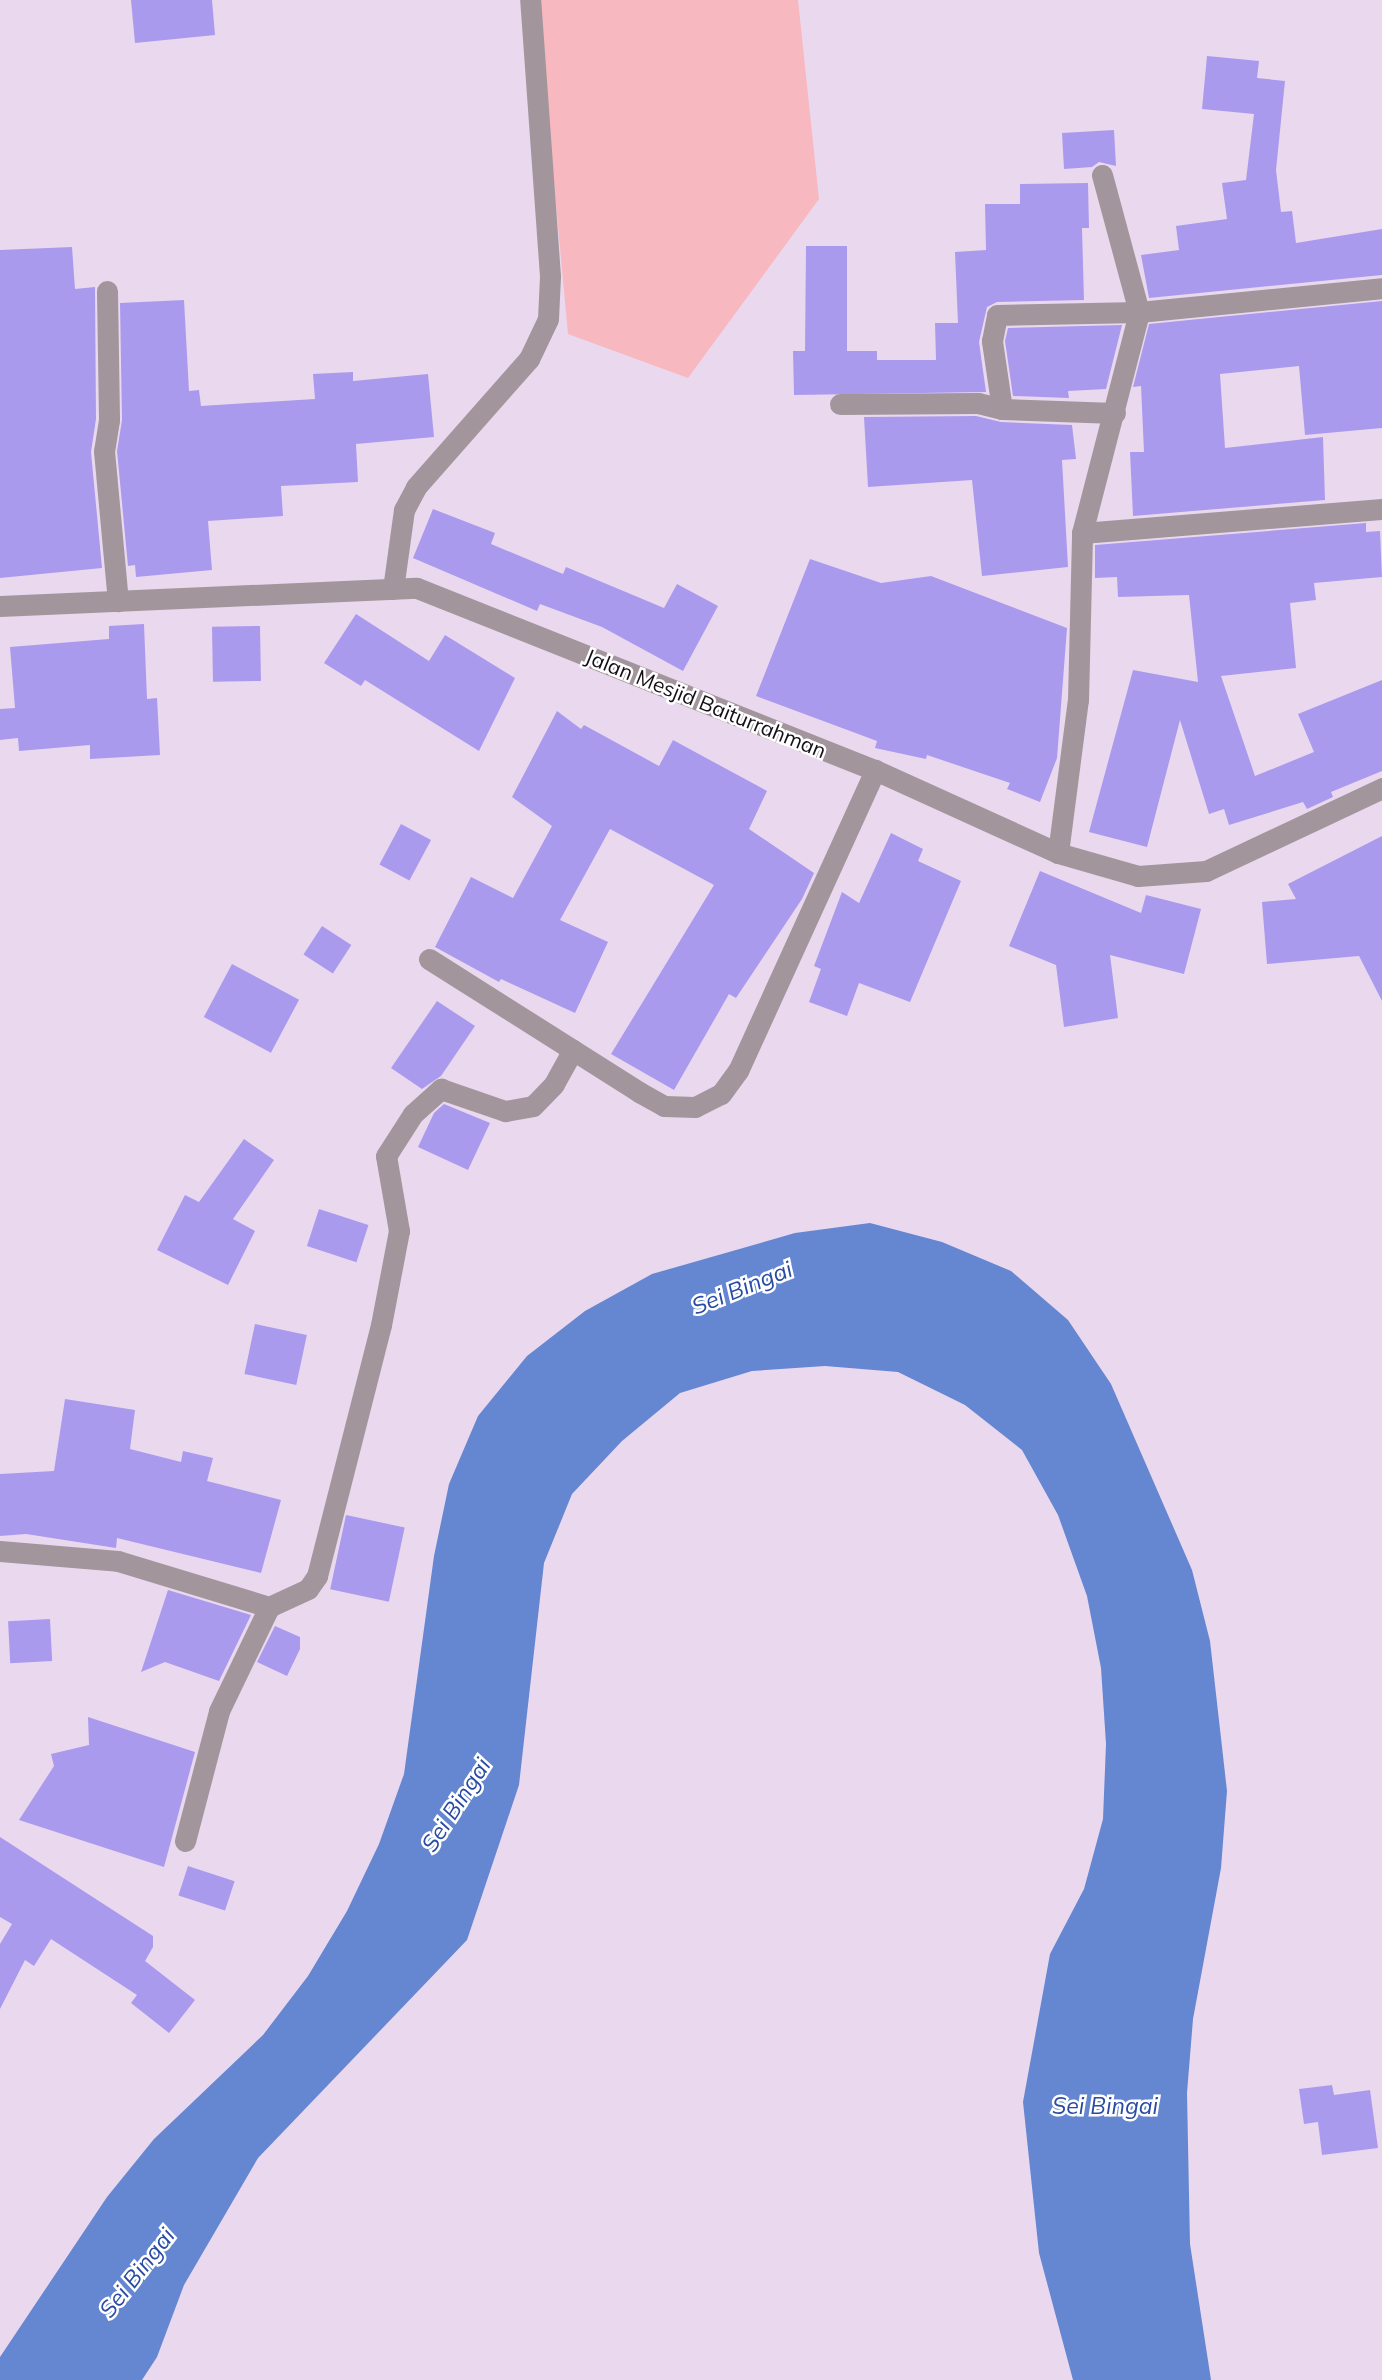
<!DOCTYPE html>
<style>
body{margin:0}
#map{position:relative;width:1382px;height:2380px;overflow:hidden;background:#ead8ef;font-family:Mulish,sans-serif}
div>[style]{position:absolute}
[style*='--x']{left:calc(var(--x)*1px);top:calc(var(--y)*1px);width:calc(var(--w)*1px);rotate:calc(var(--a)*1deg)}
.green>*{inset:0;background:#f8b8bf}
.water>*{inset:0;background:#6586d0}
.building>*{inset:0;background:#aa9aed;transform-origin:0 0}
.minor>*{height:21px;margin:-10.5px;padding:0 10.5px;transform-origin:10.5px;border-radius:10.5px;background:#a2969c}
span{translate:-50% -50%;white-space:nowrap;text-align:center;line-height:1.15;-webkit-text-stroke:5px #fff;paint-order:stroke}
.street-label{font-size:21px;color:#150f17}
.water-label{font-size:23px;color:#2a4ba3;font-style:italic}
</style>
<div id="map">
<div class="green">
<div style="clip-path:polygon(537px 0,798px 0,819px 199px,688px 378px,568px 334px)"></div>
</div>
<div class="water">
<div style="clip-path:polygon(870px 1223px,942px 1242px,1011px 1271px,1068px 1320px,1111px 1384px,1192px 1570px,1210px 1641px,1227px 1791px,1221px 1868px,1193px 2019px,1187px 2093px,1190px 2244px,1211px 2380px,1073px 2380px,1039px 2253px,1023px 2102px,1050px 1954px,1084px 1889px,1103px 1819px,1106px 1744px,1101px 1668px,1087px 1596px,1058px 1515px,1022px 1450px,965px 1405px,898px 1372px,825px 1366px,752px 1371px,680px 1393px,622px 1441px,572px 1494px,544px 1563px,519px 1785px,467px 1940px,258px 2158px,184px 2285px,157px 2357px,142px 2380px,0 2380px,0 2357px,107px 2197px,154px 2139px,263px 2035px,308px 1976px,347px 1911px,379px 1844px,404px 1774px,434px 1556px,449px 1484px,478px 1416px,527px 1356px,585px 1311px,652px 1274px,795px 1233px)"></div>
</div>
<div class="building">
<div style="clip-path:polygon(131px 0,212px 0,215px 35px,135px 43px)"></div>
<div style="clip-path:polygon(1207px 56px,1259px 61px,1257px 78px,1285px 81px,1276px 170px,1281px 212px,1292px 211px,1296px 243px,1382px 229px,1382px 275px,1149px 298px,1141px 255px,1179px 250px,1176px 226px,1227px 219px,1222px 183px,1246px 180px,1254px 114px,1202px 109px)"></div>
<div style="clip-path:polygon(1114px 130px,1116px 166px,1099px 162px,1092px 167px,1064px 169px,1062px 133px)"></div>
<div style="clip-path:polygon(1088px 183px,1089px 228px,1082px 228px,1084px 300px,997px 302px,987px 307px,979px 342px,986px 392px,794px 395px,793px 351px,805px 351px,806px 246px,847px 246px,847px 351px,877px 351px,877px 360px,936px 360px,935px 323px,958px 323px,955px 252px,986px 250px,985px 204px,1020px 204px,1020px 184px)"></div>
<div style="clip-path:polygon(72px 247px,75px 289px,95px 287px,96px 419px,91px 452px,102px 568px,0 578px,0 250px)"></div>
<div style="clip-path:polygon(184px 300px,189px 391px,199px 390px,201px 406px,315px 399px,313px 374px,353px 372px,353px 381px,428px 374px,434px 437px,356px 444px,358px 482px,281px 486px,283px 516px,208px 521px,212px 570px,136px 577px,135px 565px,128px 566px,117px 451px,122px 420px,120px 303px)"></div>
<div style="clip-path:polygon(1382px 301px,1382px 428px,1305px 435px,1299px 366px,1220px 374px,1225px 448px,1323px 437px,1325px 500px,1133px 516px,1130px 452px,1144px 452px,1141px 386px,1133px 387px,1149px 324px)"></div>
<div style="clip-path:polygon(1122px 325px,1106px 389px,1068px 391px,1069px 398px,1013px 396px,1005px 341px,1008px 328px)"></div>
<div style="clip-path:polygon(976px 416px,1001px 422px,1072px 425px,1076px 459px,1062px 460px,1068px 567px,982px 576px,972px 480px,868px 487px,864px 417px)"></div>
<div style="clip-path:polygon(433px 509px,495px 533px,491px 544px,563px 574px,566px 567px,664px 608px,677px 584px,718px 606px,683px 671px,602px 627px,540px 604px,537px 611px,413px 558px)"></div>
<div style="clip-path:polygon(1366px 523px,1366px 532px,1380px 531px,1382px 577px,1314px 583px,1316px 600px,1290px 603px,1296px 668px,1221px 676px,1255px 776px,1314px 752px,1298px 714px,1382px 680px,1382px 771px,1331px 792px,1333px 797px,1307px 809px,1303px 802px,1229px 825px,1224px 809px,1209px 814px,1180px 720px,1147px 847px,1089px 832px,1133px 670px,1198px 682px,1189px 595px,1118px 597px,1117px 577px,1095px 578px,1095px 545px)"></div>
<div style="clip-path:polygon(810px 559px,881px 583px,931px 576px,1067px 628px,1057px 758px,1040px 802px,1007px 789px,1010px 783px,927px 755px,926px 759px,875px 748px,877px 741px,756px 696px)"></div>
<div style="clip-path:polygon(356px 614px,429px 661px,445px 635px,515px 678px,479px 751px,365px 680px,361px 686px,324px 663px)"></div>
<div style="clip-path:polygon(144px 624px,147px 699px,157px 698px,160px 755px,90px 759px,90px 745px,19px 751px,18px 738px,0 740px,0 709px,15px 708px,10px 647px,109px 639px,109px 626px)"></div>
<div style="left:260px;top:626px;width:55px;height:48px;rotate:89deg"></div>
<div style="clip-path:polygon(557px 711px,581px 729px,584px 725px,659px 766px,673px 740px,767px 791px,749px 829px,814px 873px,802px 899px,736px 998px,729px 994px,674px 1090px,611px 1054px,714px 885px,610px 829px,560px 920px,608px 942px,575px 1013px,501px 979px,499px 982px,435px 947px,471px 877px,513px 898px,552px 826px,512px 797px)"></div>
<div style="left:401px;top:824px;width:34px;height:46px;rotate:28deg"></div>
<div style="clip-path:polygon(891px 833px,923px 849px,918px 861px,961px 881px,910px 1002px,859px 983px,847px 1016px,809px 1002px,821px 969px,814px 966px,842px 892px,859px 903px)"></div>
<div style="clip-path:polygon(1382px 836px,1382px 1001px,1359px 956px,1267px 964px,1262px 902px,1296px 899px,1288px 884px)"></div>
<div style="clip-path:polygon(1040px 871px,1141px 913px,1146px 895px,1201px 909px,1184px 974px,1110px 955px,1118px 1018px,1064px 1027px,1056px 965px,1009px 946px)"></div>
<div style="left:322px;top:926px;width:35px;height:34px;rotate:33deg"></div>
<div style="left:232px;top:964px;width:76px;height:60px;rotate:28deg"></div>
<div style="clip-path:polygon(437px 1001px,475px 1026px,441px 1076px,422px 1089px,391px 1068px)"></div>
<div style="clip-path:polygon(444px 1104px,490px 1123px,468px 1170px,418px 1147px,434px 1113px)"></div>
<div style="clip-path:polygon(244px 1139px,274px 1160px,233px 1219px,255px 1231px,228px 1285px,157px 1250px,185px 1195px,199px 1202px)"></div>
<div style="left:319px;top:1209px;width:52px;height:39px;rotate:18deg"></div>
<div style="left:255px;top:1324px;width:53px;height:51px;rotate:12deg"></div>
<div style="clip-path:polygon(65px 1399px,135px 1410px,130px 1449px,181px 1462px,183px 1451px,213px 1458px,207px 1481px,281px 1500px,261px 1573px,117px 1538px,116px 1548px,26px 1534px,0 1536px,0 1474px,54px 1471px)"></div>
<div style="left:346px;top:1515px;width:60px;height:76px;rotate:12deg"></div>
<div style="clip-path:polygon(168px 1590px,251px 1615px,219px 1681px,165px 1662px,141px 1672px)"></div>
<div style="left:50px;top:1619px;width:42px;height:42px;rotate:87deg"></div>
<div style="clip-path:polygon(275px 1626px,300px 1637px,300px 1649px,287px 1676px,257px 1662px)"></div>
<div style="clip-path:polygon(88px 1717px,195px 1752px,164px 1867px,19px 1820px,54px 1766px,51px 1754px,89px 1745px)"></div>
<div style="clip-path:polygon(0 1837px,153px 1936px,153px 1947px,145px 1961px,195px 2000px,169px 2033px,131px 2003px,137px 1995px,51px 1939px,34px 1966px,25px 1960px,0 2009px,0 1944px,12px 1924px,0 1917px)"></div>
<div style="left:188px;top:1866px;width:49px;height:31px;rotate:18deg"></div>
<div style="clip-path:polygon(1332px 2085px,1334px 2095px,1370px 2090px,1378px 2148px,1322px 2155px,1318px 2122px,1304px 2124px,1299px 2089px)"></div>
</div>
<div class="minor">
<div style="--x:107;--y:291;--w:129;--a:89.1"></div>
<div style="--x:109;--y:420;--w:31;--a:99"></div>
<div style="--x:104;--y:451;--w:151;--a:84.7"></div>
<div style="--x:840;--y:404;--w:138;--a:-0.4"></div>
<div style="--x:978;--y:403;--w:25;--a:14"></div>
<div style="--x:1002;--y:409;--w:113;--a:2"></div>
<div style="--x:1002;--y:409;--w:69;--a:-98.4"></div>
<div style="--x:992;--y:341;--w:26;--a:-79"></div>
<div style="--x:997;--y:315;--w:142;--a:-1.2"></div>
<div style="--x:1139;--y:312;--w:244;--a:-5.6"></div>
<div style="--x:1082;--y:533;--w:301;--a:-4.6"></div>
<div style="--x:393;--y:589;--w:80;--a:-82.1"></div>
<div style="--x:404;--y:510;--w:26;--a:-62"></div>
<div style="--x:416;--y:487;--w:171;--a:-48.6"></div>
<div style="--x:529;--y:359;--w:44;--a:-64.6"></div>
<div style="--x:548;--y:319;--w:43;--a:-87.3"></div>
<div style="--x:550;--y:276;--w:277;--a:-94.1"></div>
<div style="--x:0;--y:606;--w:417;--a:-2.5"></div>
<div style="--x:417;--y:588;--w:493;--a:21.7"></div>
<div style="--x:875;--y:770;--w:201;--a:24.4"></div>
<div style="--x:1058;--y:853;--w:83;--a:16"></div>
<div style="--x:1138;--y:876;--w:68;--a:-4.2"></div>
<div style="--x:1206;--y:871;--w:195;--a:-25.2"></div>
<div style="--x:1058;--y:853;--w:154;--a:-82.6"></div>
<div style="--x:1078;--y:700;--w:167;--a:-88.6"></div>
<div style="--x:1082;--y:533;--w:228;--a:-75.5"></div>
<div style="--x:1139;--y:312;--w:142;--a:-105.1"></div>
<div style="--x:429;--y:959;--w:249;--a:32.3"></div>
<div style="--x:639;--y:1092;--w:29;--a:29"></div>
<div style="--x:664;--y:1106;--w:31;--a:2"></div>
<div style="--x:695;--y:1107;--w:29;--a:-27"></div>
<div style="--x:721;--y:1094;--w:29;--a:-54"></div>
<div style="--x:738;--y:1071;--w:331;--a:-65.5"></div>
<div style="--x:0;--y:1551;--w:118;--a:4.8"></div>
<div style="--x:118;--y:1561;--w:158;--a:16.9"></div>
<div style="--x:185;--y:1841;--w:134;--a:-75.3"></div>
<div style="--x:219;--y:1711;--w:115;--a:-64.3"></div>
<div style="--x:269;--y:1607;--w:43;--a:-24.8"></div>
<div style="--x:308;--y:1589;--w:16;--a:-55"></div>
<div style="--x:317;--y:1576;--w:259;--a:-75.7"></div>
<div style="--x:381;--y:1325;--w:96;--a:-79.2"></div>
<div style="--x:399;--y:1231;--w:76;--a:-99.8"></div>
<div style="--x:386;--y:1156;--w:50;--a:-57.3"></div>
<div style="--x:413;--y:1114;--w:38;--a:-42"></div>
<div style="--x:441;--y:1089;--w:68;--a:19"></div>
<div style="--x:505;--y:1111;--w:28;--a:-10"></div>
<div style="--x:533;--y:1106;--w:30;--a:-46"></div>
<div style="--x:554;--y:1084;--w:39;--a:-61"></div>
</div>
<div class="street-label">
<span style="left:706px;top:703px;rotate:22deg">Jalan Mesjid Baiturrahman</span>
</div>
<div class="water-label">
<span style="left:742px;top:1288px;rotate:-22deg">Sei Bingai</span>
<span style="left:456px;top:1805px;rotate:-57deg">Sei Bingai</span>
<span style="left:1105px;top:2106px">Sei Bingai</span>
<span style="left:137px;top:2273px;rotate:-52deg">Sei Bingai</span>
</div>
</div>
